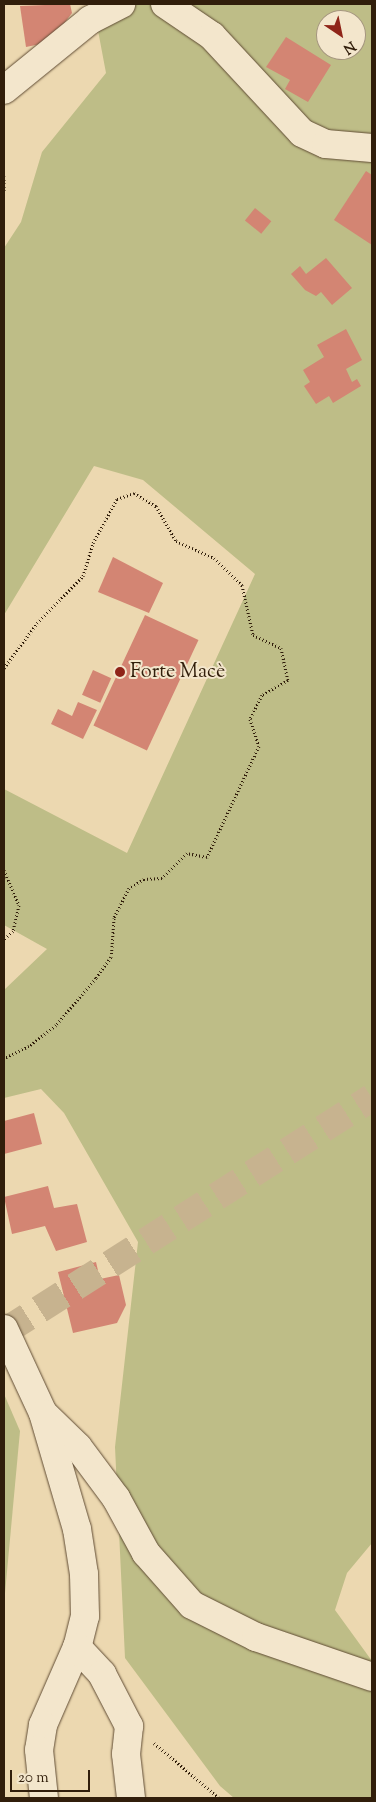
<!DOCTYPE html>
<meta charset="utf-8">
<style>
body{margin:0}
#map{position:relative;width:376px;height:1802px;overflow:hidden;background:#ecd8b0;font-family:"Sorts Mill Goudy",serif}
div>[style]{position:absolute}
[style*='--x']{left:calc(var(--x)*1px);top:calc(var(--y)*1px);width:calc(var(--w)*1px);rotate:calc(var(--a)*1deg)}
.green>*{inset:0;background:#bebd87}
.building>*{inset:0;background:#d38573;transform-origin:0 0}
.highway-tunnel>*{height:28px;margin-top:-14px;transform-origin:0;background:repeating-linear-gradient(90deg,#c7b38f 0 28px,transparent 0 42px)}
.path>*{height:3px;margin-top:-1.5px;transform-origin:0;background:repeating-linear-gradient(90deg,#311e0b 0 1px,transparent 0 3.5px)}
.roads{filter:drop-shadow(0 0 1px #604c34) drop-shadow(0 0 1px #604c34)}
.minor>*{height:28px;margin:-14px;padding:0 14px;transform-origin:14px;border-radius:14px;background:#f3e6cc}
.dots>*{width:14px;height:14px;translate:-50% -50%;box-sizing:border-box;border:2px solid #f3e6cc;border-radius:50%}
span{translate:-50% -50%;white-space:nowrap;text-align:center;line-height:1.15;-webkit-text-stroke:4px #f3e6cc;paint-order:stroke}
.poi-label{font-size:20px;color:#311e0b}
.left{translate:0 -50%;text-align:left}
.frame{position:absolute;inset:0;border:5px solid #311e0b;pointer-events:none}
.north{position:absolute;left:316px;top:10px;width:50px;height:50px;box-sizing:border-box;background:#f3e6cc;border:1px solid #a5967f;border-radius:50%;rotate:146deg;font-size:14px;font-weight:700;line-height:20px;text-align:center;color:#311e0b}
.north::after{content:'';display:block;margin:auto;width:18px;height:22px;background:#8f2418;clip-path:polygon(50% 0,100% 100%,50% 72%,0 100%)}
.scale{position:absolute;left:10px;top:1770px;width:80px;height:22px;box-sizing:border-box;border:2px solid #311e0b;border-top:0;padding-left:6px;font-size:15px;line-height:18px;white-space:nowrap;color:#311e0b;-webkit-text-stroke:4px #f3e6cc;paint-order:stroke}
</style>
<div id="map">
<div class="green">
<div style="clip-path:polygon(evenodd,93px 4px,372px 4px,372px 1543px,347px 1573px,335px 1610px,372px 1661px,372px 1798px,234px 1798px,220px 1786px,125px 1658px,115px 1447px,138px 1242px,64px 1113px,41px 1089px,4px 1098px,4px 990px,47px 949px,4px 925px,4px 789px,127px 853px,255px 574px,143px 480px,94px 466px,4px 615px,4px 248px,21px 222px,42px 152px,106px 73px,93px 4px,326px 20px,356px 20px,356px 50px,326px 50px,326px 20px)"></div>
<div style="clip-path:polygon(4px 1394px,20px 1431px,4px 1604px)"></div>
</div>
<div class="building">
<div style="clip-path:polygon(70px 4px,72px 13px,50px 42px,26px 47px,20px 6px)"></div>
<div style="clip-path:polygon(286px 37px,331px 65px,308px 102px,285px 89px,290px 80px,266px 67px)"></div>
<div style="clip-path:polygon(366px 171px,372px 175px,372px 245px,334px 220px)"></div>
<div style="left:255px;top:208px;width:21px;height:16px;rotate:39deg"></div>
<div style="clip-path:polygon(326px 258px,352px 288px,332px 305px,321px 292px,316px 296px,305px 290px,291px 274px,300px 266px,306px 274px)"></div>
<div style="clip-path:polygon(346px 329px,362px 360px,346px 369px,352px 382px,357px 379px,361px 386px,333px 403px,329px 396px,316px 404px,304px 386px,310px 382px,303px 370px,324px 357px,317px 345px)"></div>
<div style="clip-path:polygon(113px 557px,163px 583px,149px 613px,98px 592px)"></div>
<div style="left:145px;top:615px;width:59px;height:122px;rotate:25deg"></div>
<div style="left:93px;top:670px;width:20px;height:27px;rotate:24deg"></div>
<div style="clip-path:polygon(78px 702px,97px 710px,83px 739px,51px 724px,58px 709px,72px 716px)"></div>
<div style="clip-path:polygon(34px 1113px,42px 1144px,4px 1154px,4px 1121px)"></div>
<div style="clip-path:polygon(48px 1186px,54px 1208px,77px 1204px,87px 1242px,56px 1251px,45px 1226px,12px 1234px,4px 1197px)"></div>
<div style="clip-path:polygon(96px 1262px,100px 1279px,119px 1275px,126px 1305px,117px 1323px,73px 1333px,58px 1272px)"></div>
</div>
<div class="highway-tunnel">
<div style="--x:4;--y:1332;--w:436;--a:-32.5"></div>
</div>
<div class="path">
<div style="--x:4;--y:176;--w:15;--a:90"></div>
<div style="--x:4;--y:668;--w:56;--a:-53.7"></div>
<div style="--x:37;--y:623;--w:66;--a:-45.6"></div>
<div style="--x:83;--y:576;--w:34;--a:-73"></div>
<div style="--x:93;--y:543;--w:50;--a:-61.4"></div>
<div style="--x:117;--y:499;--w:18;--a:-19"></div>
<div style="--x:134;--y:493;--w:26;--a:31"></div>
<div style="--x:156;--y:506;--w:40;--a:60.3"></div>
<div style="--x:176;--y:541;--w:42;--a:24.1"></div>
<div style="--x:214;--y:558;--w:39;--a:44"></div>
<div style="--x:242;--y:585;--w:51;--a:77.6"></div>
<div style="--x:253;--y:635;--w:31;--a:25"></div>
<div style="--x:281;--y:648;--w:33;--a:78"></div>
<div style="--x:288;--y:680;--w:30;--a:150"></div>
<div style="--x:262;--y:695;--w:27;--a:117"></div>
<div style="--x:250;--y:719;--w:28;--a:72"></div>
<div style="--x:259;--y:746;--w:123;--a:115.1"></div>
<div style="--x:207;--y:857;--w:20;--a:-169"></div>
<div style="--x:187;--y:853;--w:35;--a:135"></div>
<div style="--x:162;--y:878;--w:18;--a:177"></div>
<div style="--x:144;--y:879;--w:17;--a:149"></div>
<div style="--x:129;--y:888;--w:34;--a:117"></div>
<div style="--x:114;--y:918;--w:39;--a:94"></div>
<div style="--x:111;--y:957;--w:26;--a:126"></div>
<div style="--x:96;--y:978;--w:62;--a:130.4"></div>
<div style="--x:56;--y:1025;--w:34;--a:142"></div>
<div style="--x:29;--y:1046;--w:28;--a:154"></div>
<div style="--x:4;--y:870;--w:38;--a:67"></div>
<div style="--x:19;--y:905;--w:27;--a:103"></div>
<div style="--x:13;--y:931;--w:12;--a:138"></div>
<div style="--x:154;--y:1743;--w:85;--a:40.2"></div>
</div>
<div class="roads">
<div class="minor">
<div style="--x:165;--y:4;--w:57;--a:34.2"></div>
<div style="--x:212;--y:36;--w:132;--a:47.1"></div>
<div style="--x:302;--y:133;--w:26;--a:25"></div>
<div style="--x:326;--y:144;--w:46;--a:5"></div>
<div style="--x:4;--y:90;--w:111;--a:-39.1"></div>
<div style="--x:90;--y:20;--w:35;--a:-27"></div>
<div style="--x:4;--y:1329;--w:93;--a:65.1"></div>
<div style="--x:43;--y:1413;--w:121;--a:73.7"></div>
<div style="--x:77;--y:1529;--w:46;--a:81.2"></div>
<div style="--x:84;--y:1574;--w:42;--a:88.6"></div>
<div style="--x:85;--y:1616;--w:32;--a:104"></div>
<div style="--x:77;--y:1647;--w:85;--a:113.6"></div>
<div style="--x:43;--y:1725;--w:25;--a:99"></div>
<div style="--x:39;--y:1750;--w:48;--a:84.1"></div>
<div style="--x:44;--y:1414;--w:47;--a:44.1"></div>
<div style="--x:78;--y:1447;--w:64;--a:53.3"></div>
<div style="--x:116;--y:1498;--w:63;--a:61.4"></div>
<div style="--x:146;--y:1553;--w:69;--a:48.5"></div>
<div style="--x:192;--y:1605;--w:72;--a:26.6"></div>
<div style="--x:256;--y:1637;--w:123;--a:19"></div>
<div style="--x:77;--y:1647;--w:37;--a:47"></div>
<div style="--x:102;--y:1674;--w:59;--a:62.6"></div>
<div style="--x:129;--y:1726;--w:28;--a:96"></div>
<div style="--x:126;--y:1754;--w:44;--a:83.5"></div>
</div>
</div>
<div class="dots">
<div style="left:120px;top:672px;background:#8f2418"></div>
</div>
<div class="poi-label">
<span class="left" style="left:130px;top:672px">Forte Macè</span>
</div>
<div class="frame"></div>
<div class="north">N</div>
<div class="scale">20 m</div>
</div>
